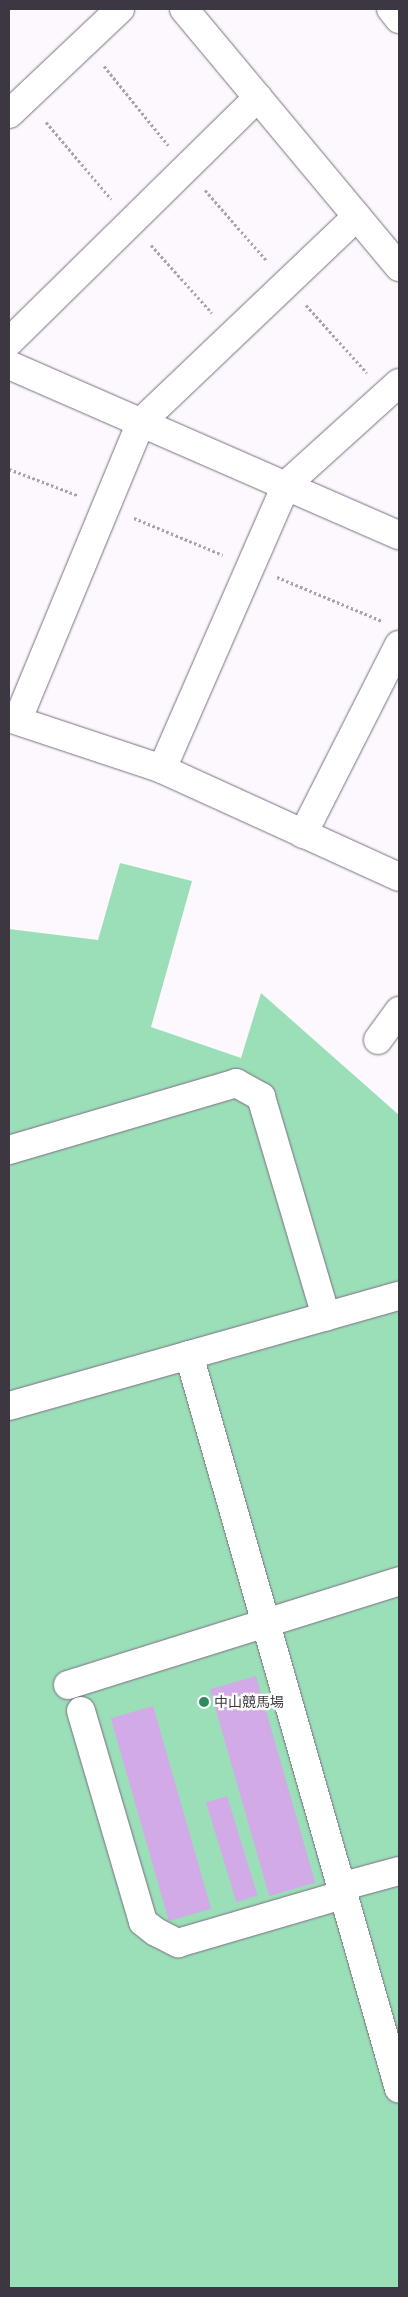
<!DOCTYPE html>
<meta charset="utf-8">
<style>
body{margin:0}
#map{position:relative;width:408px;height:2297px;overflow:hidden;background:#fcf8fd;font-family:"DM Sans","Noto Sans JP",sans-serif}
div>[style]{position:absolute}
[style*='--x']{left:calc(var(--x)*1px);top:calc(var(--y)*1px);width:calc(var(--w)*1px);rotate:calc(var(--a)*1deg)}
.green>*{inset:0;background:#9bdfb8}
.building>*{inset:0;background:#d1aae7;transform-origin:0 0}
.path>*{height:3px;margin-top:-1.5px;transform-origin:0;background:repeating-linear-gradient(90deg,#a9a4ac 0 2.5px,transparent 0 5px)}
.roads{filter:drop-shadow(0 0 1px #7b6e83) drop-shadow(0 0 1px #7b6e83)}
.minor>*{height:28px;margin:-14px;padding:0 14px;transform-origin:14px;border-radius:14px;background:#fff}
.dots>*{width:14px;height:14px;translate:-50% -50%;box-sizing:border-box;border:2px solid #fff;border-radius:50%}
span{translate:-50% -50%;white-space:nowrap;text-align:center;line-height:1.15;-webkit-text-stroke:4.5px #fff;paint-order:stroke}
.poi-label{font-size:14px;color:#3d3741}
.left{translate:0 -50%;text-align:left}
.frame{position:absolute;inset:0;border:10px solid #3d3741;pointer-events:none}
</style>
<div id="map">
<div class="green">
<div style="clip-path:polygon(120px 863px,192px 881px,151px 1027px,241px 1058px,261px 993px,399px 1115px,399px 2288px,9px 2288px,9px 929px,98px 940px)"></div>
</div>
<div class="building">
<div style="left:256px;top:1676px;width:215px;height:48px;rotate:74deg"></div>
<div style="left:153px;top:1706px;width:211px;height:44px;rotate:74deg"></div>
<div style="left:227px;top:1796px;width:104px;height:22px;rotate:73deg"></div>
</div>
<div class="path">
<div style="--x:104;--y:66;--w:102;--a:51"></div>
<div style="--x:46;--y:122;--w:101;--a:49.8"></div>
<div style="--x:205;--y:190;--w:94;--a:48.9"></div>
<div style="--x:151;--y:245;--w:91;--a:48.1"></div>
<div style="--x:306;--y:305;--w:91;--a:48.1"></div>
<div style="--x:9;--y:469;--w:73;--a:20.9"></div>
<div style="--x:134;--y:518;--w:96;--a:22.6"></div>
<div style="--x:277;--y:577;--w:114;--a:22.7"></div>
</div>
<div class="roads">
<div class="minor">
<div style="--x:184;--y:9;--w:336;--a:50.2"></div>
<div style="--x:391;--y:9;--w:13;--a:51"></div>
<div style="--x:9;--y:114;--w:153;--a:-43.4"></div>
<div style="--x:9;--y:342;--w:349;--a:-44.5"></div>
<div style="--x:9;--y:365;--w:425;--a:23.6"></div>
<div style="--x:9;--y:718;--w:161;--a:18.4"></div>
<div style="--x:162;--y:769;--w:260;--a:24.5"></div>
<div style="--x:18;--y:719;--w:321;--a:-67.5"></div>
<div style="--x:141;--y:422;--w:298;--a:-43.6"></div>
<div style="--x:162;--y:769;--w:310;--a:-66.4"></div>
<div style="--x:286;--y:485;--w:152;--a:-42.1"></div>
<div style="--x:303;--y:834;--w:212;--a:-63.1"></div>
<div style="--x:378;--y:1040;--w:36;--a:-54"></div>
<div style="--x:9;--y:1150;--w:237;--a:-16.4"></div>
<div style="--x:236;--y:1083;--w:29;--a:29"></div>
<div style="--x:261;--y:1097;--w:229;--a:73.5"></div>
<div style="--x:189;--y:1355;--w:763;--a:74.03"></div>
<div style="--x:9;--y:1406;--w:405;--a:-15.8"></div>
<div style="--x:68;--y:1685;--w:347;--a:-17.4"></div>
<div style="--x:81;--y:1711;--w:220;--a:73.6"></div>
<div style="--x:143;--y:1922;--w:16;--a:38"></div>
<div style="--x:156;--y:1932;--w:25;--a:27"></div>
<div style="--x:178;--y:1943;--w:171;--a:-16.3"></div>
<div style="--x:340;--y:1887;--w:61;--a:-15.2"></div>
</div>
</div>
<div class="dots">
<div style="left:204px;top:1702px;background:#31895e"></div>
</div>
<div class="poi-label">
<span class="left" style="left:214px;top:1702px">中山競馬場</span>
</div>
<div class="frame"></div>
</div>
